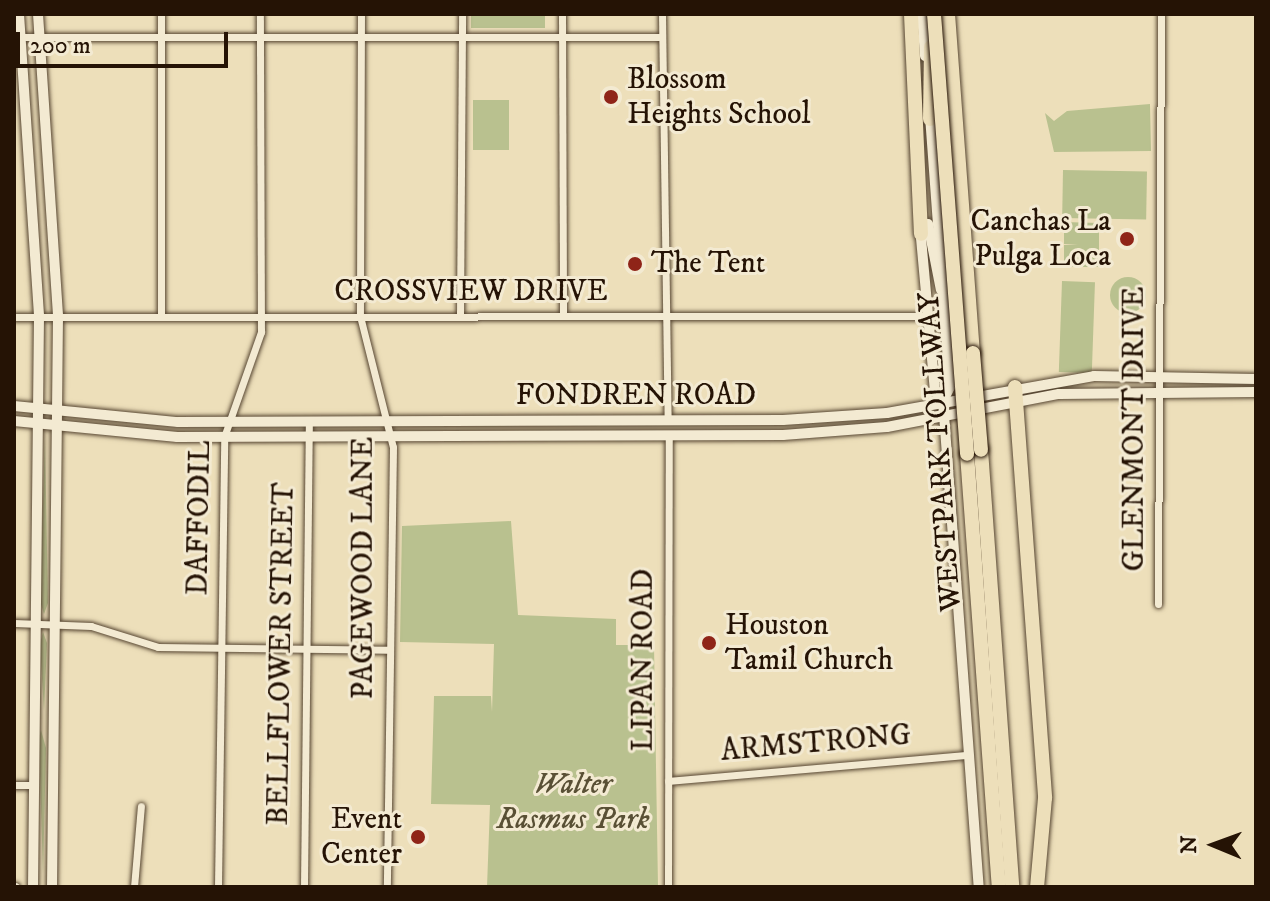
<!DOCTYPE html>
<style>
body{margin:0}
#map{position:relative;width:1270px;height:901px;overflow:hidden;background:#eddfba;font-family:"IM FELL DW Pica",serif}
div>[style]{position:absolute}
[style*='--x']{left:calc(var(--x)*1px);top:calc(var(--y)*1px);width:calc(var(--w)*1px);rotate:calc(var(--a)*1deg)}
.green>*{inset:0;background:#b9c18f;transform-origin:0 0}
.round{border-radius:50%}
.roads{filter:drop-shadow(0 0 2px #574632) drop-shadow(0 0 2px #574632)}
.minor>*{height:7px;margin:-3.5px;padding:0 3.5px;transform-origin:3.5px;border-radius:3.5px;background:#f3ead2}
.tertiary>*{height:9px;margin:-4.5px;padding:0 4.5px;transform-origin:4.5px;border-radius:4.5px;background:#f3ead2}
.secondary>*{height:10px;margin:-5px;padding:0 5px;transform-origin:5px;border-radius:5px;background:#f3ead2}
.motorway>*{height:14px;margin:-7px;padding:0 7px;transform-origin:7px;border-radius:7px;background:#eddfba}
.bridges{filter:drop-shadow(0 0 2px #251305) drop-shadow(0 0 2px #251305)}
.motorway-bridge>*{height:14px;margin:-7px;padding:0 7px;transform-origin:7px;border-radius:7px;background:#eddfba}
.dots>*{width:22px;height:22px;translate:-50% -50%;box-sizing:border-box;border:4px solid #f3ead2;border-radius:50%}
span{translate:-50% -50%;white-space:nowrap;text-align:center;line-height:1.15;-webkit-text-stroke:6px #f3ead2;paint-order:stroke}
.poi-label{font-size:30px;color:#251305}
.left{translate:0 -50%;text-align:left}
.right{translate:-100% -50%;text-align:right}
.street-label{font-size:30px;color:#251305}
.park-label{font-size:30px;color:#595035;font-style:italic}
.frame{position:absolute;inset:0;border:16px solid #251305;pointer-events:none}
.north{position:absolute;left:1174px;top:805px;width:80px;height:80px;-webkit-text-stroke:6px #f3ead2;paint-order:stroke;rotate:271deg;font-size:22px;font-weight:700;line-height:32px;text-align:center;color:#251305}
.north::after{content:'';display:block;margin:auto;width:28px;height:36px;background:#251305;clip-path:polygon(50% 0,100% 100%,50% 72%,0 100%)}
.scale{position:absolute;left:16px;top:32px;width:212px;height:36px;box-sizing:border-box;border:4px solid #251305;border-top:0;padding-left:10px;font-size:24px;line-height:28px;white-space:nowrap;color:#251305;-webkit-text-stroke:6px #f3ead2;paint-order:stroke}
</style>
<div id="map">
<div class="green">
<div style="left:471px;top:14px;width:74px;height:14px"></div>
<div style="left:473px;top:100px;width:36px;height:50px"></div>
<div style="clip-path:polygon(1150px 104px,1151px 151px,1054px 152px,1045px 113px,1054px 121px,1067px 111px)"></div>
<div style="left:1063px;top:170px;width:84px;height:48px;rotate:1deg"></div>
<div style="clip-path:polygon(1064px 222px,1099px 223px,1099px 267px,1064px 267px,1064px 245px,1078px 245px,1064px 244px)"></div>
<div class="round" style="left:1110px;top:277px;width:36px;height:36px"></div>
<div style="left:1062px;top:281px;width:33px;height:91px;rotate:2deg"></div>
<div style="clip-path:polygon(45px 438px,48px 603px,44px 614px,40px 601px)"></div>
<div style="clip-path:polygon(511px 521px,518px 615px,616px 619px,616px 645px,654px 645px,658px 887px,487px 887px,490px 805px,431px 804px,434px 696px,491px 696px,492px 712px,494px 644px,400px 642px,402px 526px)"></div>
<div style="clip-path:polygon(43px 632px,47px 643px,44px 711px,40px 644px)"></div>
<div style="clip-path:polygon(41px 730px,46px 748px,43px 874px,39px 738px)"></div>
</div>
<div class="roads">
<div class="minor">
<div style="--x:361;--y:14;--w:302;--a:90.2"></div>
<div style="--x:360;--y:316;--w:135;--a:75.9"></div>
<div style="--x:393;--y:447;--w:440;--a:90.8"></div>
<div style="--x:562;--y:14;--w:300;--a:89.8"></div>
<div style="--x:662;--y:14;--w:406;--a:89.2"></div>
<div style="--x:14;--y:37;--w:648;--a:0"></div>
<div style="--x:161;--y:316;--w:302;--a:-90"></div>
<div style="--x:460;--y:316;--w:302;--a:-89.6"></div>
<div style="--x:14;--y:317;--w:914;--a:-0.06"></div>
<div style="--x:1158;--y:604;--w:590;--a:-89.71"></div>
<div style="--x:14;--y:623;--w:77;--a:2.2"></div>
<div style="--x:91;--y:626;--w:70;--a:17.4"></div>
<div style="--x:158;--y:647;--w:230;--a:0.7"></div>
<div style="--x:668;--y:781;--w:301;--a:-5"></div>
<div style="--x:14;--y:785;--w:21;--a:0"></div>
<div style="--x:134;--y:887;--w:81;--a:-85.1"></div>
<div style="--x:218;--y:887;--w:450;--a:-89.2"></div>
<div style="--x:224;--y:437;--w:111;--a:-70.6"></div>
<div style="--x:261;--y:332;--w:318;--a:-90.2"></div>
<div style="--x:304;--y:887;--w:466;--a:-89.4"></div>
<div style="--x:668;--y:887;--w:453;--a:-89.9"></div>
</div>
<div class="tertiary">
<div style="--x:14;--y:887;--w:1;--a:0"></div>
</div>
<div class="secondary">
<div style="--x:19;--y:14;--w:303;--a:86.2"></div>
<div style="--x:39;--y:316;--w:571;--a:90.6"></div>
<div style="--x:38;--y:14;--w:303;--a:86.2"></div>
<div style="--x:58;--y:316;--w:571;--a:90.6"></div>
<div style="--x:922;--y:14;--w:42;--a:85.9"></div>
<div style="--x:930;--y:116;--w:272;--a:85.8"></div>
<div style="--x:950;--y:387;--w:16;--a:117"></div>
<div style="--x:919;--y:222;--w:9;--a:13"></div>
<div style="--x:928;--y:224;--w:67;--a:78.9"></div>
<div style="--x:920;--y:227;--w:165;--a:84.8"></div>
<div style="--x:935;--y:391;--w:13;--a:51"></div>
<div style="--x:943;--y:401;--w:487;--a:85.8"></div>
<div style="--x:14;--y:406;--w:165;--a:5.6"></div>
<div style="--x:178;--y:422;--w:605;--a:-0.19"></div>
<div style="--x:783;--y:420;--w:104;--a:-3.9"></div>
<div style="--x:887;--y:413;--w:210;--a:-10.1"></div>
<div style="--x:1094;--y:376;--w:162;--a:1.1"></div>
<div style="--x:14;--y:421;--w:164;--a:5.6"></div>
<div style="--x:177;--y:437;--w:606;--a:-0.19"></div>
<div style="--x:783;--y:435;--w:104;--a:-4.4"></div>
<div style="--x:887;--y:427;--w:175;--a:-10.9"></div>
<div style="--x:1059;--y:394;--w:197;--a:-0.6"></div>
</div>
<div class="motorway">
<div style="--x:911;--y:14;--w:220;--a:87.4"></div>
<div style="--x:948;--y:14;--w:340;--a:85.8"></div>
<div style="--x:930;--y:119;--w:72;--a:-89.2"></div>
<div style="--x:1015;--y:387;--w:412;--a:85.8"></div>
<div style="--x:1045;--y:798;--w:89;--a:95.1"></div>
<div style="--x:981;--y:450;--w:438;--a:85.9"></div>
<div style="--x:967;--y:454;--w:434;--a:85.8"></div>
</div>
</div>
<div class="bridges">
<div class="motorway-bridge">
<div style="--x:934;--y:14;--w:441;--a:85.7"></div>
<div style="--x:973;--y:353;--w:97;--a:85.3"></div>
</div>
</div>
<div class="dots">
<div style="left:611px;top:97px;background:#8f2418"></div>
<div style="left:1127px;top:239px;background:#8f2418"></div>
<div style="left:635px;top:264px;background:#8f2418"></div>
<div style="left:709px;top:643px;background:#8f2418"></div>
<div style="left:418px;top:837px;background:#8f2418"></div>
</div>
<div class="poi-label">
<span class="left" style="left:627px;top:97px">Blossom<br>Heights School</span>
<span class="right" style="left:1111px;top:239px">Canchas La<br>Pulga Loca</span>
<span class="left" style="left:651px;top:264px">The Tent</span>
<span class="left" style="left:725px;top:643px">Houston<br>Tamil Church</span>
<span class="right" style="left:402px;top:837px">Event<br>Center</span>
</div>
<div class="street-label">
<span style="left:471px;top:292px">CROSSVIEW DRIVE</span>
<span style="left:636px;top:396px">FONDREN ROAD</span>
<span style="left:1135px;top:429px;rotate:-90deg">GLENMONT DRIVE</span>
<span style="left:941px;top:452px;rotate:-94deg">WESTPARK TOLLWAY</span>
<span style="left:200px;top:518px;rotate:-89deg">DAFFODIL</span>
<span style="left:364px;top:568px;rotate:-90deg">PAGEWOOD LANE</span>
<span style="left:282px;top:654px;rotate:-89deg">BELLFLOWER STREET</span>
<span style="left:644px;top:660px;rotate:-90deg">LIPAN ROAD</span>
<span style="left:816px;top:744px;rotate:-5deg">ARMSTRONG</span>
</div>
<div class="park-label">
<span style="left:573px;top:802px">Walter<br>Rasmus Park</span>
</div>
<div class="frame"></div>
<div class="north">N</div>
<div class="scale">200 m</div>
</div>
